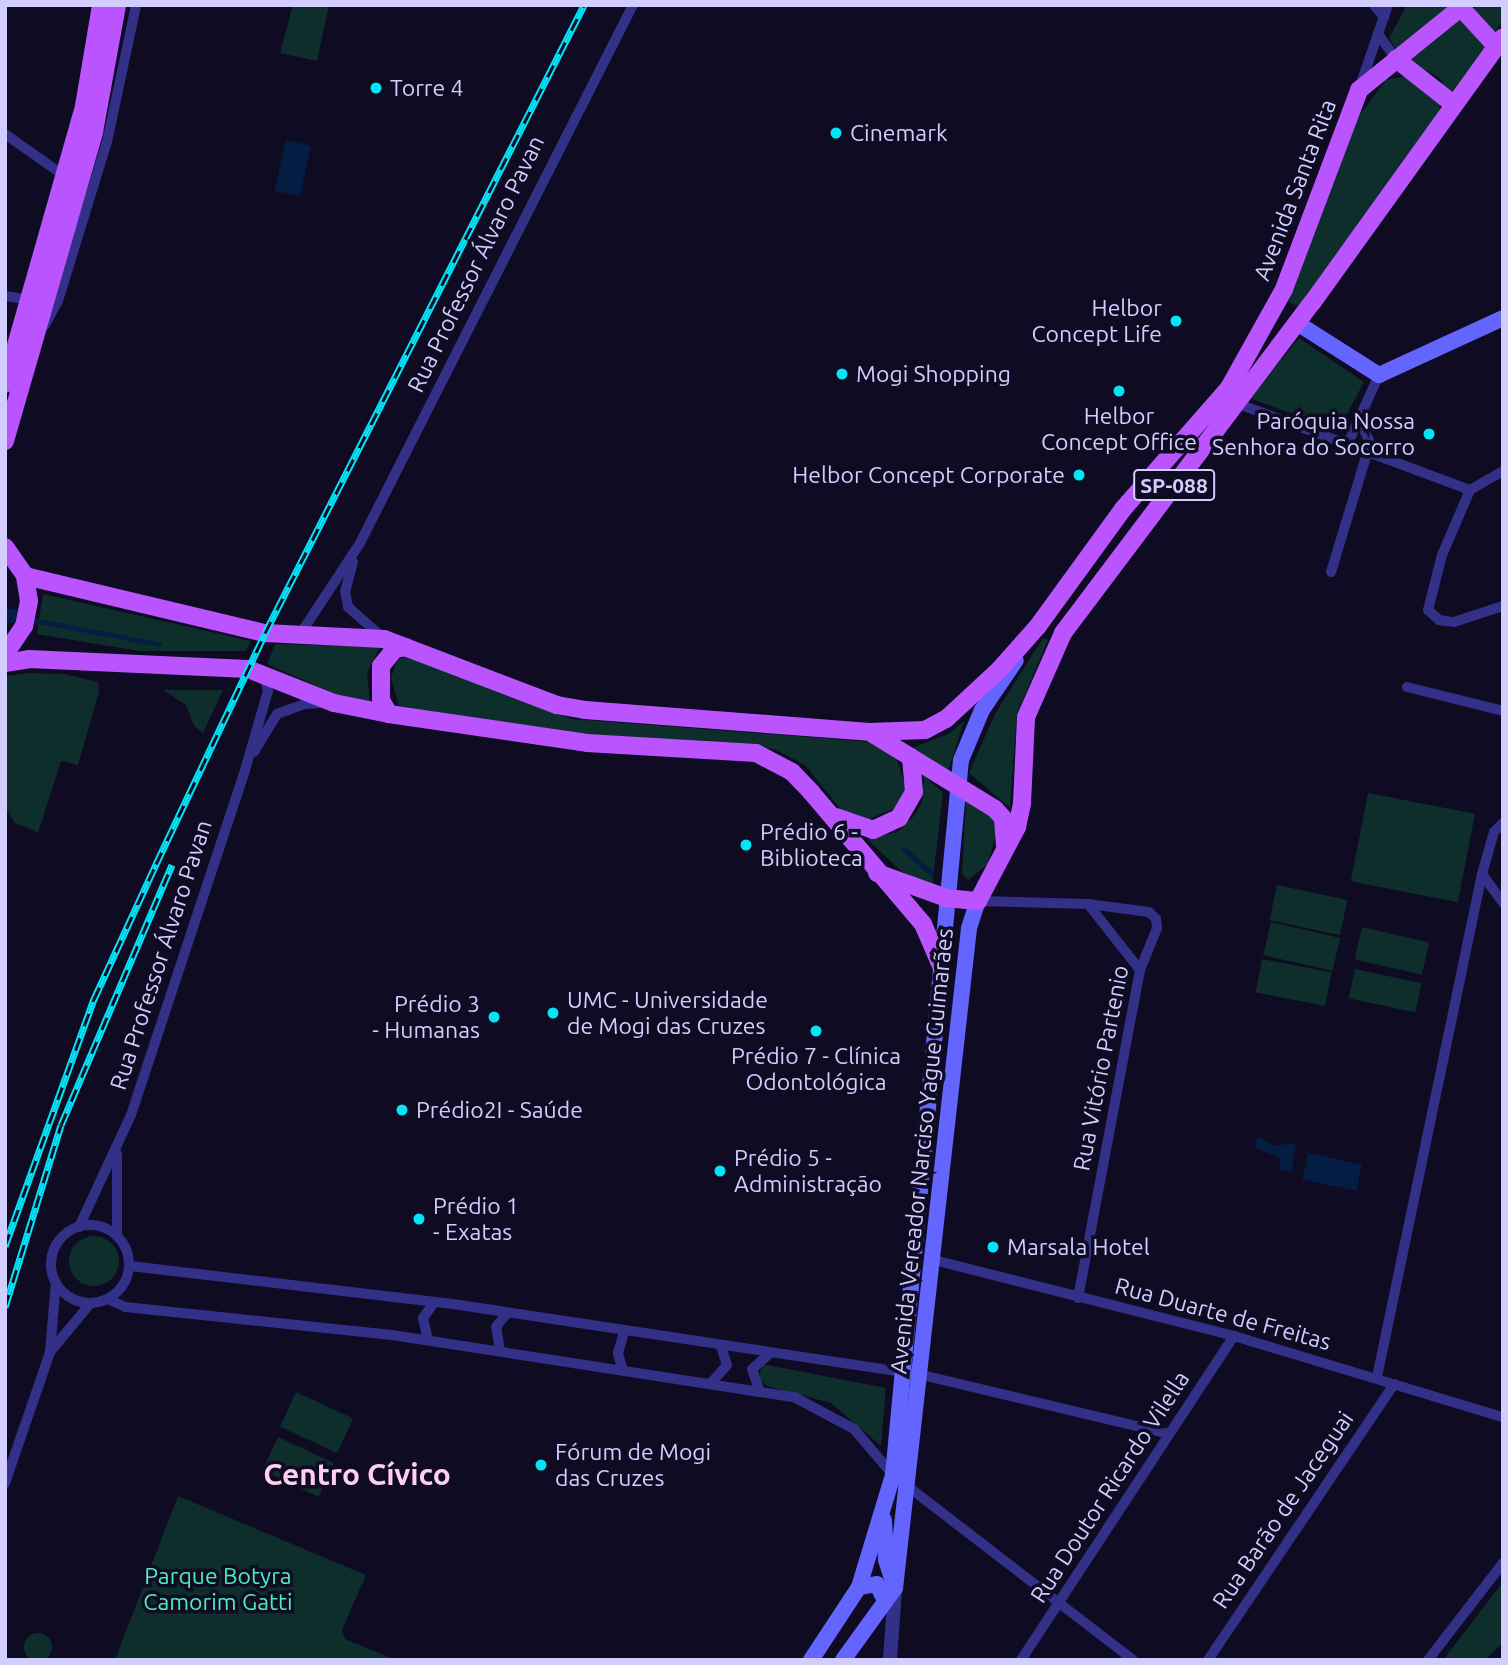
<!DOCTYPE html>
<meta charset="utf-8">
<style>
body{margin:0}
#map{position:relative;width:1508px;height:1665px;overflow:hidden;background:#0f0b23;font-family:Ubuntu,sans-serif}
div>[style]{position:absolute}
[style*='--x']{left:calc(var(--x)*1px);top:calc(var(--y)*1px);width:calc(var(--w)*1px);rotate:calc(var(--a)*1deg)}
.green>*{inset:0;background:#0e2e2c;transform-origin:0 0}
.round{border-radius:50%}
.water>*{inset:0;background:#041d43;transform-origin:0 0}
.stream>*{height:4.5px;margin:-2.25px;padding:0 2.25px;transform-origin:2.25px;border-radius:2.25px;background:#041d43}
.canal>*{height:14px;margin:-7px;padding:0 7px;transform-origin:7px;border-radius:7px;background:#041d43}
.minor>*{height:10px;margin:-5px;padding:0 5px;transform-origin:5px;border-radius:5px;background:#323187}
.minor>.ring{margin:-5px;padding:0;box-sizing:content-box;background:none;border:10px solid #323187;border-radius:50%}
.tertiary>*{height:14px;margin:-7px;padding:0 7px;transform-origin:7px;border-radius:7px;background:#323187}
.secondary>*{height:16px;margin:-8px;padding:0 8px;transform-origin:8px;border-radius:8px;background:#6465ff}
.primary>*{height:18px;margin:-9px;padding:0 9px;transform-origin:9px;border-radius:9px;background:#ba54ff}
.rail>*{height:7px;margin-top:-3.5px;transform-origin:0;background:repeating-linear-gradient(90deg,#0f0b23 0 13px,#00e6f8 0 26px);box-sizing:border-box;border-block:2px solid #00e6f8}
.dots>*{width:19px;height:19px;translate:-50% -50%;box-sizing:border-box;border:4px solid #0f0b23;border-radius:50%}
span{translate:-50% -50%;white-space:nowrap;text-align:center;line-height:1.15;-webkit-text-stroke:7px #0f0b23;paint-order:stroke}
.shield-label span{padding:2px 5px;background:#0f0b23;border:2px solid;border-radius:5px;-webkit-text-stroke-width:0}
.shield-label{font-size:21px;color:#d1cdff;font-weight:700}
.poi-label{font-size:23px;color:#d1cdff}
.left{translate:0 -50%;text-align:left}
.right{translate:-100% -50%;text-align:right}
.street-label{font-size:23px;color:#d1cdff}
.park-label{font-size:23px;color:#4decbf}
.district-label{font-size:30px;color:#ffcfef;font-weight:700}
.frame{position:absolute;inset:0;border:7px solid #d1cdff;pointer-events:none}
</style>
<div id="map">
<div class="green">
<div style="clip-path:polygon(293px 5px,329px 5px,317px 61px,280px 53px)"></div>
<div style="clip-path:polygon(1407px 5px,1451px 5px,1398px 52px,1389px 38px)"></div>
<div style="clip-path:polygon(1478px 5px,1503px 5px,1503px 20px,1451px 100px,1439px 77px,1408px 62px)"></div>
<div style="clip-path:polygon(1410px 75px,1440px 100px,1439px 119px,1303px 308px,1288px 302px,1359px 116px,1386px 80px)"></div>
<div style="clip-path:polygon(1299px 338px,1364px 382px,1338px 431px,1250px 398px)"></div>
<div style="clip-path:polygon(43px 594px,251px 641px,246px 651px,139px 651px,37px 634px)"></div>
<div style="clip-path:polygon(1043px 638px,1048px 640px,1017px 713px,1010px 808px,969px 773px,995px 714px)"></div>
<div style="clip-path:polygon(275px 644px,380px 647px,367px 673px,370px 703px,335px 694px,267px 664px)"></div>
<div style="clip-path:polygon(409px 656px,572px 719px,872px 742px,896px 757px,906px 787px,896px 808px,864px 821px,843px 812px,805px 765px,774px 749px,574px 733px,399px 706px,391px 678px,397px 660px)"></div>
<div style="clip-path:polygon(29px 673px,64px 674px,98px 682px,99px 692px,78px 765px,61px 761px,38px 833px,14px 822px,5px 806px,5px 676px)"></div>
<div style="clip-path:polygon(163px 690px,223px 690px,203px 733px,194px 726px,186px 705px)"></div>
<div style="clip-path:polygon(964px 721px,948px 771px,910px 749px,948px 734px)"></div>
<div style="clip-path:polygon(924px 776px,943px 792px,932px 887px,901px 871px,867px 839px,897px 832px,915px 815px,922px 802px)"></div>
<div style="left:1368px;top:793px;width:109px;height:90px;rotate:11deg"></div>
<div style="clip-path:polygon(966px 798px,996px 820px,997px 830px,988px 864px,968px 880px,962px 874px)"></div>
<div style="left:1277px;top:885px;width:72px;height:36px;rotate:12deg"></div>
<div style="left:1271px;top:922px;width:71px;height:34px;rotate:13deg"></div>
<div style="left:1362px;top:927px;width:69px;height:33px;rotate:13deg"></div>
<div style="left:1262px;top:959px;width:71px;height:34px;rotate:11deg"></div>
<div style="left:1355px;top:969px;width:68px;height:30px;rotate:12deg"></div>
<div class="round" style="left:69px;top:1236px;width:50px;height:50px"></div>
<div style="clip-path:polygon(762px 1364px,886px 1388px,881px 1446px,831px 1403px,767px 1386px,759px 1378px)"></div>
<div style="left:296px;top:1392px;width:63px;height:38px;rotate:25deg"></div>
<div style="left:278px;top:1437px;width:62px;height:37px;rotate:25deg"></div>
<div style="clip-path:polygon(178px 1496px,366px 1575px,342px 1630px,345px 1639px,396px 1660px,115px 1660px)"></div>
<div style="clip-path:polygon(1503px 1582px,1503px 1642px,1485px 1660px,1443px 1660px)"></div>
<div class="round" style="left:24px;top:1633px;width:28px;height:28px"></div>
</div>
<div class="water">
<div style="left:286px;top:140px;width:26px;height:52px;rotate:13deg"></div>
<div style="clip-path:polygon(1258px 1137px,1275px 1146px,1293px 1143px,1296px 1147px,1291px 1172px,1280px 1170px,1280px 1157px,1257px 1149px,1254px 1144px)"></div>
<div style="left:1308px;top:1153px;width:55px;height:27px;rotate:12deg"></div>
</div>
<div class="stream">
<div style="--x:34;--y:620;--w:127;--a:10.9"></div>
<div style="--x:904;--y:849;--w:37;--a:41"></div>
</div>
<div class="canal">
<div style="--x:5;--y:615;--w:12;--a:9"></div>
</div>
<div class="minor">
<div style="--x:1374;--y:5;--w:16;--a:50"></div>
<div style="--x:1378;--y:34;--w:31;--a:54"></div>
<div style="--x:1359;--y:89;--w:89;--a:-71"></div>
<div style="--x:5;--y:134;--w:75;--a:35.2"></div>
<div style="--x:5;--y:296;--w:24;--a:9"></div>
<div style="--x:45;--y:325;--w:27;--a:-62"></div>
<div style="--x:58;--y:301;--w:166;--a:-72.9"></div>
<div style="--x:107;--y:142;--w:140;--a:-78"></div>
<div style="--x:1236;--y:403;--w:250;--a:20.4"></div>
<div style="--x:1359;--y:419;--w:38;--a:65"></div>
<div style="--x:1348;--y:443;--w:75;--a:-65.5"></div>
<div style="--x:1470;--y:490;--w:71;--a:113.3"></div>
<div style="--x:1442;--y:555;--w:57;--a:104.3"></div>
<div style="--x:1428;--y:610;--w:15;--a:42"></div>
<div style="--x:1439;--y:620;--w:15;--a:8"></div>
<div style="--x:1454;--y:622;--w:52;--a:-18.1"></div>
<div style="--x:1470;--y:490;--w:38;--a:-30"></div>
<div style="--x:353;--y:562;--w:30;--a:105"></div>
<div style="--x:345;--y:591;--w:16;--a:79"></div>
<div style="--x:348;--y:607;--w:45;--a:41.4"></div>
<div style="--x:1331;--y:572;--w:127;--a:-73.1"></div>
<div style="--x:299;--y:636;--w:111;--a:-56.7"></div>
<div style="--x:360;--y:543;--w:603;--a:-63.1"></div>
<div style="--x:1407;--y:687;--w:99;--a:14"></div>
<div style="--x:254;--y:752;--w:44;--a:-58.8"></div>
<div style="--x:277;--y:714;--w:29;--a:-20"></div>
<div style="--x:304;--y:704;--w:22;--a:-3"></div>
<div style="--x:1482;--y:874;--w:36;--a:54"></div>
<div style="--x:978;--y:901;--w:110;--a:1.6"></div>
<div style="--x:1088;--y:904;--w:84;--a:51.8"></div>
<div style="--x:117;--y:1154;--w:82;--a:90"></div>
<div class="ring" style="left:51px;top:1225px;width:68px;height:68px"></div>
<div style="--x:79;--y:1227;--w:123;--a:-65.1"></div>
<div style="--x:131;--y:1115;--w:363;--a:-71.7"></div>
<div style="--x:245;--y:770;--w:82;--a:-73.8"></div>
<div style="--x:268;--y:691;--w:16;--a:-105"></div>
<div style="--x:930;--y:1259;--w:314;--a:14.2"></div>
<div style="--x:1234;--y:1336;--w:281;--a:16.8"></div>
<div style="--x:130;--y:1266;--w:325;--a:6.7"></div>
<div style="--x:453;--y:1304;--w:474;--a:8.6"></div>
<div style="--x:922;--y:1375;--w:254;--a:13.4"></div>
<div style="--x:1078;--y:1298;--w:334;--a:-79.3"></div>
<div style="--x:1140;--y:970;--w:45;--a:-68"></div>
<div style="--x:1157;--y:928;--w:9;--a:-96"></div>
<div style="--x:1156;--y:919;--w:10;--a:-135"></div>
<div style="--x:1149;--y:912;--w:62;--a:-172.5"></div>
<div style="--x:108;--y:1299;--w:19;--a:25"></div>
<div style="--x:125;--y:1307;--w:268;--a:6"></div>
<div style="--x:392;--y:1335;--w:407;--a:8.8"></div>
<div style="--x:794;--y:1397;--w:68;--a:28.1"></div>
<div style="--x:854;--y:1429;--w:60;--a:49.7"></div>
<div style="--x:893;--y:1475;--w:303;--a:37.6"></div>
<div style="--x:428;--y:1340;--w:23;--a:-103"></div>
<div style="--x:423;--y:1318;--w:19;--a:-54"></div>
<div style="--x:500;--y:1351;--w:24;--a:-99"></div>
<div style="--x:496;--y:1327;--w:18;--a:-52"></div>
<div style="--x:50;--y:1352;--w:62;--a:-50.2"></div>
<div style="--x:623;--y:1371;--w:19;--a:-106"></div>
<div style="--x:618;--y:1353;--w:22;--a:-74"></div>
<div style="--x:1377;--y:1377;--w:514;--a:-78.21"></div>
<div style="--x:1482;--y:874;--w:44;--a:-74.1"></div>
<div style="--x:1494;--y:832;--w:13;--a:-45"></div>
<div style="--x:710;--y:1384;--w:25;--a:-48"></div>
<div style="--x:727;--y:1365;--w:20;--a:-108"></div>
<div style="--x:760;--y:1392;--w:24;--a:-109"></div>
<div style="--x:752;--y:1369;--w:21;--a:-41"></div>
<div style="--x:5;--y:1483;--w:139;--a:-71"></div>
<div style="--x:50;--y:1352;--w:70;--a:-85.1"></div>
<div style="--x:1021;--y:1660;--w:388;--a:-56.7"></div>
<div style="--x:1208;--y:1660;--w:333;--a:-56"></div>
<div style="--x:1428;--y:1660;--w:123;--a:-52.3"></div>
</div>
<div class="tertiary">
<div style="--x:890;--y:1660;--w:72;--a:-86"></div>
</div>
<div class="secondary">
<div style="--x:1297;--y:323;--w:97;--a:32.4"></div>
<div style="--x:1379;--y:375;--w:136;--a:-24.7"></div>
<div style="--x:884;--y:1520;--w:40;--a:87.1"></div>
<div style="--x:886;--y:1560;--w:25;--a:72"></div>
<div style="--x:859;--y:1587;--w:18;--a:-9"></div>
<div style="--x:877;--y:1584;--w:19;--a:65"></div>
<div style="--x:811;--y:1660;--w:87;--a:-56.7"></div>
<div style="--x:859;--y:1587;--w:117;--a:-73.1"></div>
<div style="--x:893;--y:1475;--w:718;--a:-84.57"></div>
<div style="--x:961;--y:760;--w:54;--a:-67.2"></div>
<div style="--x:982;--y:710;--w:60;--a:-55.8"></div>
<div style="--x:843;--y:1660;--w:89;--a:-54.2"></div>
<div style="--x:895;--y:1588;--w:664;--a:-83.6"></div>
<div style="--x:969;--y:928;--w:28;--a:-72"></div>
</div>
<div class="primary">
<div style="--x:1461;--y:8;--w:52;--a:47.4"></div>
<div style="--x:1396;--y:59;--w:71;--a:38.2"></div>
<div style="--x:5;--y:384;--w:289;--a:-74.1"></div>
<div style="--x:84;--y:106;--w:102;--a:-80.4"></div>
<div style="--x:5;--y:441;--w:322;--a:-73.9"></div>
<div style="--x:94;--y:132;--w:129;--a:-79.7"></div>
<div style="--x:5;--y:547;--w:35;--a:55"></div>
<div style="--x:25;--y:576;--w:25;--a:81"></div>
<div style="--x:29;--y:601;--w:25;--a:101"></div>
<div style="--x:24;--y:626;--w:34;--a:124"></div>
<div style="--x:25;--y:576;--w:247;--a:13.4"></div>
<div style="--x:265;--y:633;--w:119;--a:2.9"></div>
<div style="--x:384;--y:639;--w:185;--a:20.9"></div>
<div style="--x:557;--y:705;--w:28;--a:10"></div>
<div style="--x:585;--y:710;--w:285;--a:4.4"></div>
<div style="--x:869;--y:732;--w:56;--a:-2"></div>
<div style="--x:925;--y:730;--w:24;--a:-28"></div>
<div style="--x:946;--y:719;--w:72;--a:-42.8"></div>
<div style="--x:999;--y:670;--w:59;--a:-48.4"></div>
<div style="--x:1038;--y:626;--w:145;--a:-54"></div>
<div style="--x:1123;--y:509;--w:161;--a:-48.8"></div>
<div style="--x:1229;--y:388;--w:113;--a:-60.9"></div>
<div style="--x:1284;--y:289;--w:213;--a:-69.3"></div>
<div style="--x:1359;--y:90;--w:135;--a:-39"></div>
<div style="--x:5;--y:663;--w:24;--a:-9"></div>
<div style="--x:29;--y:659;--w:219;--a:2.6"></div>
<div style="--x:248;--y:669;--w:92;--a:21.6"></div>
<div style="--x:334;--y:703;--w:56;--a:11.3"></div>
<div style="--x:389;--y:714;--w:200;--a:8.3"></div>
<div style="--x:587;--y:743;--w:169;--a:3.4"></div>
<div style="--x:756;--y:753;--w:41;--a:27.8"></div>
<div style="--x:792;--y:772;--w:28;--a:46"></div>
<div style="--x:811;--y:792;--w:173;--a:49.7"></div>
<div style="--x:923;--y:924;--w:46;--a:66.8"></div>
<div style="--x:389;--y:714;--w:16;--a:-120"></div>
<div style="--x:381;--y:700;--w:34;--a:-90"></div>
<div style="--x:381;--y:666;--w:22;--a:-51"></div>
<div style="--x:395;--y:649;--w:11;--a:-10"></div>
<div style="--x:873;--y:734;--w:143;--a:31.6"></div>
<div style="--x:995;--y:809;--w:12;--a:48"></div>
<div style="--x:1003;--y:818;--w:30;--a:86"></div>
<div style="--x:836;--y:817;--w:39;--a:19"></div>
<div style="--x:873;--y:830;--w:29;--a:-25"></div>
<div style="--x:899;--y:818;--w:30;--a:-60"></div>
<div style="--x:914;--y:792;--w:35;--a:-95"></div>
<div style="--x:877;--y:873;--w:74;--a:19.7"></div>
<div style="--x:947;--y:898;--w:31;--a:6"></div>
<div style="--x:978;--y:901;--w:84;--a:-62.2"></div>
<div style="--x:1017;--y:827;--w:25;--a:-78"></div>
<div style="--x:1022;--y:803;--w:86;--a:-87.3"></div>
<div style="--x:1026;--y:717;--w:92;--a:-66.2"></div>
<div style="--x:1063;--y:633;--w:413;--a:-53"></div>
<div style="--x:1312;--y:303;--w:327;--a:-54.3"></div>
</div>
<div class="rail">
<div style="--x:5;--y:1246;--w:263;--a:-70.2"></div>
<div style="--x:94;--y:999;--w:149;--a:-65.3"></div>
<div style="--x:156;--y:864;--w:255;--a:-64.7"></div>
<div style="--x:265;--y:633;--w:704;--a:-63.07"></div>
<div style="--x:5;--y:1307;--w:190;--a:-72.9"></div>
<div style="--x:61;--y:1125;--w:283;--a:-66.9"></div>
</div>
<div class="dots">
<div style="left:376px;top:88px;background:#00e6f8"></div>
<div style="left:836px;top:133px;background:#00e6f8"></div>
<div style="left:1176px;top:321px;background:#00e6f8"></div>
<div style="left:842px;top:374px;background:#00e6f8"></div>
<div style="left:1119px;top:391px;background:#00e6f8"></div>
<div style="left:1429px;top:434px;background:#00e6f8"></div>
<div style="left:1079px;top:475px;background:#00e6f8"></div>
<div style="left:746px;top:845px;background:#00e6f8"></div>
<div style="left:553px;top:1013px;background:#00e6f8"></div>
<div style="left:494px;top:1017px;background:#00e6f8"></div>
<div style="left:816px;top:1031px;background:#00e6f8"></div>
<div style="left:402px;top:1110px;background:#00e6f8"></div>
<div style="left:720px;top:1171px;background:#00e6f8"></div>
<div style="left:419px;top:1219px;background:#00e6f8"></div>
<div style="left:993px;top:1247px;background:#00e6f8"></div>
<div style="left:541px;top:1465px;background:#00e6f8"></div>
</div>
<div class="shield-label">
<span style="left:1174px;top:485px">SP-088</span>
</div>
<div class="poi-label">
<span class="left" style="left:390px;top:88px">Torre 4</span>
<span class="left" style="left:850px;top:133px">Cinemark</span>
<span class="right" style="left:1162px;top:321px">Helbor<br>Concept Life</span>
<span class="left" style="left:856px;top:374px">Mogi Shopping</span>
<span style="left:1119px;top:429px">Helbor<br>Concept Office</span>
<span class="right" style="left:1415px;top:434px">Paróquia Nossa<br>Senhora do Socorro</span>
<span class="right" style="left:1065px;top:475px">Helbor Concept Corporate</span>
<span class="left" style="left:760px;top:845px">Prédio 6 -<br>Biblioteca</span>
<span class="left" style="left:567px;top:1013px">UMC - Universidade<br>de Mogi das Cruzes</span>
<span class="right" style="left:480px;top:1017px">Prédio 3<br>- Humanas</span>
<span style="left:816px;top:1069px">Prédio 7 - Clínica<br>Odontológica</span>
<span class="left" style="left:416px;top:1110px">Prédio2I - Saúde</span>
<span class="left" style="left:734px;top:1171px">Prédio 5 -<br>Administração</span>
<span class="left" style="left:433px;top:1219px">Prédio 1<br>- Exatas</span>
<span class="left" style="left:1007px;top:1247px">Marsala Hotel</span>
<span class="left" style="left:555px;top:1465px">Fórum de Mogi<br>das Cruzes</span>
</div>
<div class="street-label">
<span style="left:1295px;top:190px;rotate:-69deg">Avenida Santa Rita</span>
<span style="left:476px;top:264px;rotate:-64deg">Rua Professor Álvaro Pavan</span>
<span style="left:161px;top:955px;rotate:-72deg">Rua Professor Álvaro Pavan</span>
<span style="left:1101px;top:1068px;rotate:-79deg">Rua Vitório Partenio</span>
<span style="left:922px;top:1151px;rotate:-84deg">Avenida Vereador Narciso Yague Guimarães</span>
<span style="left:1223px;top:1314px;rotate:15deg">Rua Duarte de Freitas</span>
<span style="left:1110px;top:1487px;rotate:-57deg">Rua Doutor Ricardo Vilella</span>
<span style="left:1283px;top:1510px;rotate:-56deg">Rua Barão de Jaceguai</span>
</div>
<div class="park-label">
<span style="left:218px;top:1589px">Parque Botyra<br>Camorim Gatti</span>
</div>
<div class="district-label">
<span style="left:357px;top:1474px">Centro Cívico</span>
</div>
<div class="frame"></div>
</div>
